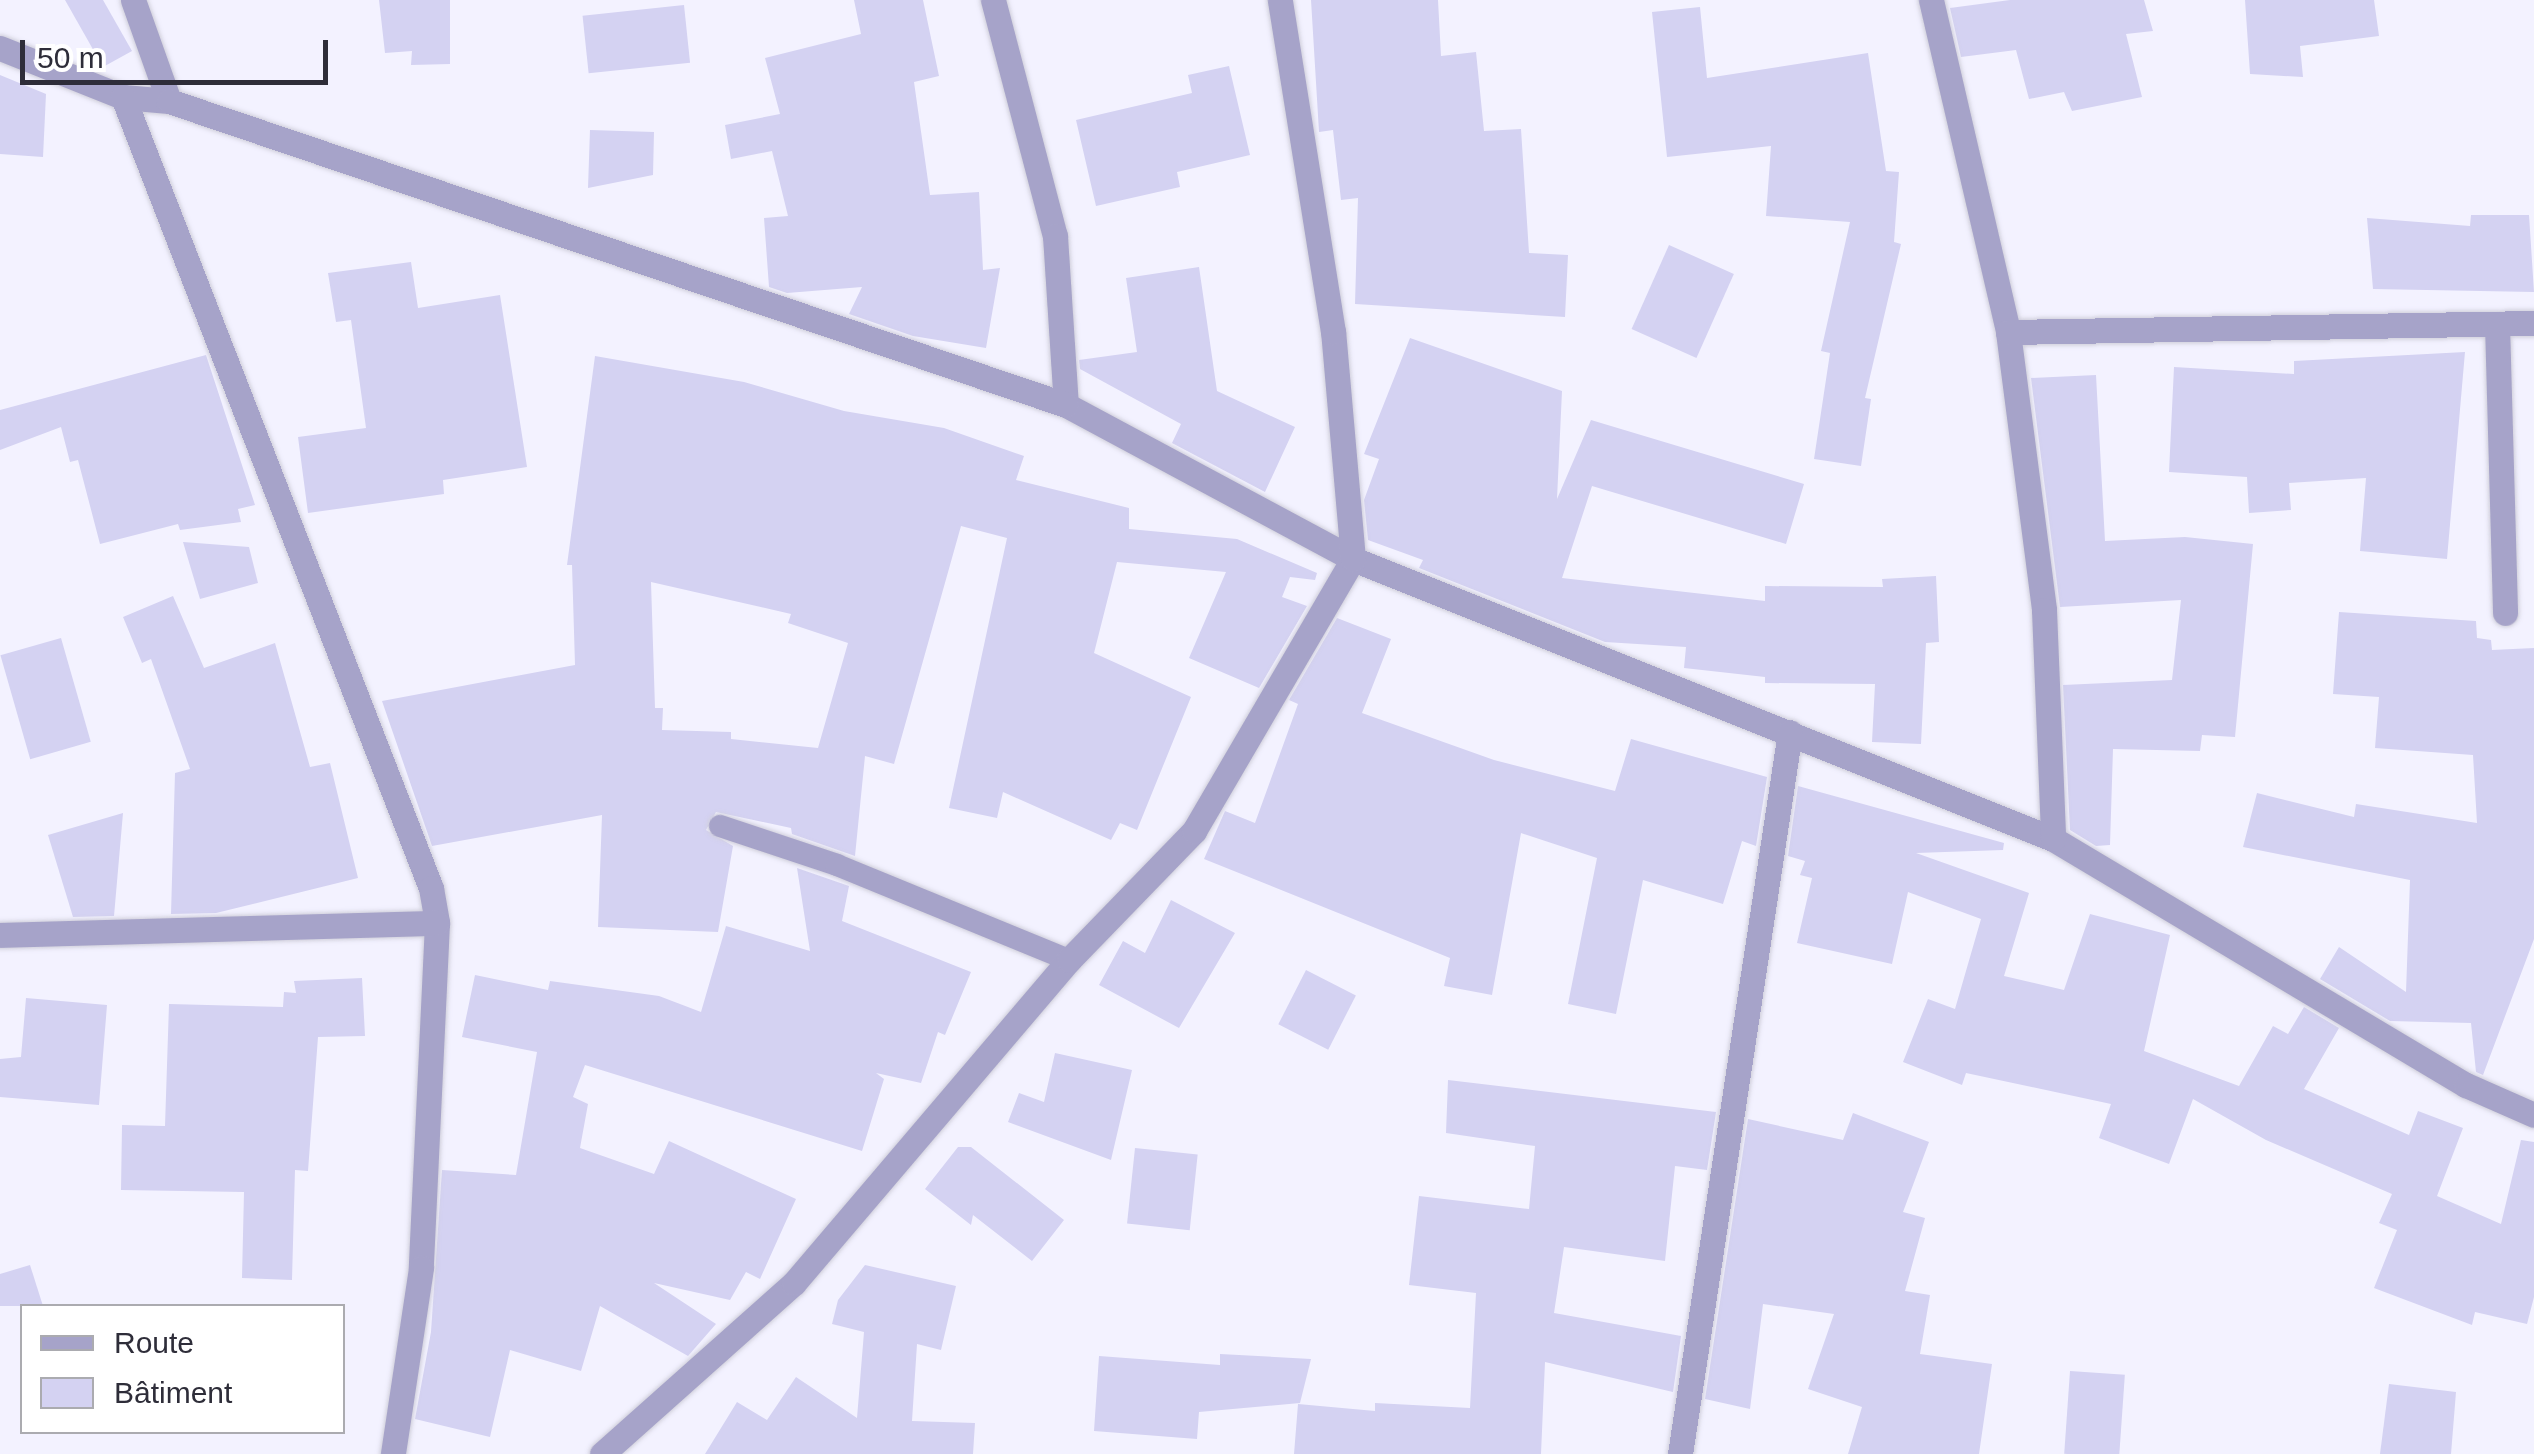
<!DOCTYPE html>
<meta charset="utf-8">
<style>
body{margin:0}
#map{position:relative;width:2534px;height:1454px;overflow:hidden;background:#f3f2ff;font-family:Arial,sans-serif}
div>[style]{position:absolute}
[style*='--x']{left:calc(var(--x)*1px);top:calc(var(--y)*1px);width:calc(var(--w)*1px);rotate:calc(var(--a)*1deg)}
.building>*{inset:0;background:#d4d2f2;transform-origin:0 0}
.roads{filter:drop-shadow(0 0 2px #d0cfdb) drop-shadow(0 0 2px #d0cfdb)}
.service>*{height:22px;margin:-11px;padding:0 11px;transform-origin:11px;border-radius:11px;background:#a6a3c9}
.minor>*{height:25px;margin:-12.5px;padding:0 12.5px;transform-origin:12.5px;border-radius:12.5px;background:#a6a3c9}
span{translate:-50% -50%;white-space:nowrap;text-align:center;line-height:1.15;-webkit-text-stroke:9px #fff;paint-order:stroke}
.legend{position:absolute;left:20px;top:1304px;width:325px;height:130px;box-sizing:border-box;background:#fff;border:2px solid #ababb0;margin:0;padding:12px 18px;list-style:none;font-size:30px;color:#2e2d39}
.legend li{display:flex;align-items:center;gap:20px;height:50px}
.legend b{width:50px;border:2px solid #ababb0}
.scale{position:absolute;left:20px;top:40px;width:308px;height:45px;box-sizing:border-box;border:5px solid #2e2d39;border-top:0;padding-left:12px;font-size:30px;line-height:35px;white-space:nowrap;color:#2e2d39;-webkit-text-stroke:8px #fff;paint-order:stroke}
</style>
<div id="map">
<div class="building">
<div style="clip-path:polygon(65px 0,103px 0,132px 51px,103px 67px)"></div>
<div style="clip-path:polygon(379px 0,450px 0,450px 64px,411px 65px,412px 51px,385px 53px)"></div>
<div style="clip-path:polygon(854px 0,923px 0,939px 76px,914px 82px,930px 195px,979px 192px,983px 270px,1000px 268px,986px 348px,913px 336px,849px 314px,862px 287px,787px 293px,769px 287px,764px 218px,788px 216px,772px 151px,731px 159px,725px 125px,780px 114px,765px 58px,861px 34px)"></div>
<div style="clip-path:polygon(1311px 0,1438px 0,1441px 56px,1476px 52px,1484px 131px,1521px 129px,1529px 253px,1568px 255px,1565px 317px,1355px 304px,1358px 198px,1341px 200px,1333px 130px,1319px 132px)"></div>
<div style="clip-path:polygon(2010px 0,2144px 0,2153px 31px,2126px 34px,2142px 97px,2072px 111px,2064px 92px,2029px 99px,2016px 50px,1961px 57px,1950px 8px)"></div>
<div style="clip-path:polygon(2245px 0,2374px 0,2379px 36px,2300px 46px,2303px 77px,2250px 74px)"></div>
<div style="left:684px;top:5px;width:58px;height:102px;rotate:84deg"></div>
<div style="clip-path:polygon(1700px 7px,1707px 78px,1868px 53px,1886px 171px,1899px 172px,1894px 242px,1901px 244px,1865px 398px,1871px 399px,1861px 466px,1814px 459px,1830px 353px,1821px 351px,1850px 222px,1766px 216px,1771px 146px,1667px 157px,1652px 12px)"></div>
<div style="clip-path:polygon(1229px 66px,1250px 155px,1177px 172px,1180px 187px,1096px 206px,1076px 120px,1192px 93px,1188px 75px)"></div>
<div style="clip-path:polygon(0 75px,46px 94px,43px 157px,0 154px)"></div>
<div style="clip-path:polygon(590px 130px,654px 132px,653px 175px,588px 188px)"></div>
<div style="clip-path:polygon(2471px 215px,2529px 215px,2534px 292px,2373px 289px,2367px 218px,2470px 226px)"></div>
<div style="left:1669px;top:245px;width:71px;height:92px;rotate:24deg"></div>
<div style="clip-path:polygon(411px 262px,418px 308px,500px 295px,527px 467px,443px 480px,444px 494px,308px 513px,298px 437px,366px 428px,351px 320px,336px 322px,328px 273px)"></div>
<div style="clip-path:polygon(1199px 267px,1217px 391px,1295px 427px,1265px 492px,1172px 443px,1181px 424px,1080px 369px,1079px 360px,1137px 352px,1126px 278px)"></div>
<div style="clip-path:polygon(1410px 338px,1562px 391px,1557px 499px,1591px 420px,1804px 484px,1786px 544px,1592px 486px,1562px 578px,1765px 601px,1765px 586px,1883px 587px,1882px 579px,1936px 576px,1939px 642px,1926px 643px,1921px 744px,1872px 742px,1875px 684px,1765px 683px,1765px 677px,1684px 668px,1686px 647px,1605px 642px,1419px 568px,1423px 560px,1368px 540px,1364px 500px,1379px 459px,1364px 454px)"></div>
<div style="clip-path:polygon(2465px 352px,2447px 559px,2360px 551px,2366px 478px,2289px 483px,2291px 510px,2249px 513px,2247px 477px,2169px 472px,2174px 367px,2294px 374px,2294px 361px)"></div>
<div style="clip-path:polygon(206px 355px,255px 505px,238px 509px,241px 522px,180px 530px,178px 524px,100px 544px,78px 460px,70px 462px,61px 427px,0 450px,0 410px)"></div>
<div style="clip-path:polygon(evenodd,595px 356px,744px 382px,844px 411px,944px 428px,1024px 456px,1016px 480px,1129px 508px,1129px 529px,1237px 539px,1317px 573px,1315px 580px,1290px 577px,1282px 597px,1307px 606px,1259px 688px,1189px 658px,1226px 572px,1117px 562px,1094px 653px,1191px 697px,1137px 830px,1120px 823px,1111px 840px,1003px 792px,997px 818px,949px 808px,1007px 538px,961px 526px,894px 764px,865px 756px,855px 856px,792px 834px,791px 828px,716px 812px,706px 830px,733px 846px,718px 932px,598px 927px,602px 815px,432px 846px,382px 701px,575px 665px,572px 565px,567px 565px,595px 356px,651px 582px,791px 614px,788px 623px,848px 643px,818px 748px,731px 739px,731px 732px,662px 730px,663px 708px,655px 708px,651px 582px)"></div>
<div style="clip-path:polygon(2096px 375px,2105px 541px,2185px 537px,2253px 544px,2235px 737px,2202px 735px,2200px 751px,2113px 749px,2110px 845px,2096px 846px,2070px 830px,2063px 685px,2172px 680px,2181px 600px,2060px 607px,2031px 378px)"></div>
<div style="clip-path:polygon(183px 542px,249px 547px,258px 583px,200px 599px)"></div>
<div style="clip-path:polygon(173px 596px,204px 668px,275px 643px,310px 767px,330px 763px,358px 878px,216px 913px,171px 914px,175px 773px,190px 769px,151px 659px,142px 663px,123px 617px)"></div>
<div style="clip-path:polygon(2339px 612px,2476px 621px,2477px 638px,2491px 640px,2492px 650px,2534px 648px,2534px 939px,2483px 1075px,2476px 1072px,2471px 1023px,2390px 1021px,2320px 979px,2339px 947px,2406px 992px,2410px 880px,2243px 847px,2257px 793px,2354px 817px,2356px 804px,2477px 823px,2473px 755px,2375px 748px,2379px 697px,2333px 694px)"></div>
<div style="clip-path:polygon(1337px 618px,1391px 639px,1362px 713px,1494px 760px,1615px 791px,1631px 739px,1767px 777px,1756px 846px,1742px 841px,1723px 904px,1643px 880px,1616px 1014px,1568px 1004px,1597px 858px,1521px 833px,1492px 995px,1444px 986px,1450px 958px,1204px 859px,1225px 811px,1255px 823px,1298px 704px,1289px 700px)"></div>
<div style="left:61px;top:638px;width:108px;height:63px;rotate:74deg"></div>
<div style="clip-path:polygon(1798px 786px,2004px 843px,2003px 850px,1916px 853px,2029px 893px,2004px 976px,2064px 990px,2090px 914px,2170px 935px,2144px 1051px,2239px 1086px,2273px 1026px,2288px 1034px,2304px 1007px,2339px 1028px,2304px 1089px,2409px 1135px,2418px 1111px,2463px 1128px,2437px 1196px,2501px 1224px,2521px 1140px,2534px 1142px,2534px 1297px,2527px 1324px,2475px 1312px,2472px 1325px,2374px 1288px,2397px 1230px,2379px 1223px,2392px 1194px,2266px 1140px,2193px 1099px,2169px 1164px,2099px 1138px,2111px 1104px,1966px 1073px,1962px 1085px,1903px 1062px,1928px 999px,1955px 1009px,1981px 919px,1908px 892px,1892px 964px,1797px 943px,1812px 878px,1800px 875px,1805px 861px,1788px 856px)"></div>
<div style="clip-path:polygon(123px 813px,114px 916px,73px 917px,48px 835px)"></div>
<div style="clip-path:polygon(797px 868px,849px 886px,842px 921px,971px 972px,945px 1035px,938px 1032px,921px 1083px,876px 1073px,884px 1079px,862px 1151px,585px 1065px,573px 1097px,588px 1104px,580px 1148px,654px 1174px,669px 1141px,796px 1199px,760px 1279px,746px 1272px,730px 1300px,654px 1283px,716px 1324px,688px 1356px,600px 1306px,581px 1371px,510px 1350px,490px 1437px,415px 1419px,431px 1332px,442px 1170px,516px 1175px,537px 1052px,462px 1037px,475px 975px,548px 990px,550px 981px,659px 996px,701px 1012px,726px 926px,810px 951px)"></div>
<div style="clip-path:polygon(1171px 900px,1235px 933px,1179px 1028px,1099px 985px,1123px 941px,1145px 953px)"></div>
<div style="left:1306px;top:970px;width:56px;height:61px;rotate:27deg"></div>
<div style="clip-path:polygon(362px 978px,365px 1036px,318px 1037px,308px 1171px,295px 1170px,292px 1280px,242px 1278px,244px 1192px,121px 1190px,122px 1125px,165px 1126px,169px 1004px,283px 1007px,284px 992px,296px 993px,294px 981px)"></div>
<div style="clip-path:polygon(26px 998px,107px 1005px,99px 1105px,0 1097px,0 1059px,21px 1057px)"></div>
<div style="clip-path:polygon(1055px 1053px,1132px 1070px,1111px 1160px,1008px 1122px,1019px 1093px,1044px 1102px)"></div>
<div style="clip-path:polygon(1448px 1080px,1716px 1112px,1707px 1170px,1675px 1166px,1665px 1261px,1564px 1247px,1554px 1313px,1681px 1336px,1673px 1392px,1545px 1362px,1541px 1454px,1294px 1454px,1298px 1404px,1375px 1411px,1375px 1403px,1470px 1408px,1476px 1293px,1409px 1285px,1419px 1196px,1529px 1209px,1535px 1146px,1446px 1133px)"></div>
<div style="clip-path:polygon(1853px 1113px,1929px 1142px,1903px 1212px,1925px 1218px,1905px 1291px,1930px 1295px,1920px 1354px,1992px 1364px,1979px 1454px,1848px 1454px,1862px 1407px,1808px 1389px,1834px 1314px,1763px 1304px,1750px 1409px,1705px 1399px,1748px 1119px,1843px 1140px)"></div>
<div style="clip-path:polygon(958px 1147px,971px 1147px,1064px 1220px,1032px 1261px,973px 1215px,971px 1225px,925px 1189px)"></div>
<div style="left:1135px;top:1148px;width:63px;height:76px;rotate:6deg"></div>
<div style="clip-path:polygon(30px 1265px,43px 1306px,0 1306px,0 1274px)"></div>
<div style="clip-path:polygon(865px 1265px,956px 1286px,941px 1350px,917px 1344px,912px 1421px,975px 1423px,973px 1454px,705px 1454px,737px 1402px,767px 1420px,796px 1377px,857px 1418px,864px 1332px,832px 1324px,838px 1300px)"></div>
<div style="clip-path:polygon(1220px 1354px,1311px 1359px,1300px 1403px,1199px 1412px,1197px 1439px,1094px 1431px,1099px 1356px,1220px 1365px)"></div>
<div style="left:2070px;top:1371px;width:55px;height:83px;rotate:4deg"></div>
<div style="clip-path:polygon(2389px 1384px,2456px 1392px,2451px 1454px,2380px 1454px)"></div>
</div>
<div class="roads">
<div class="service">
<div style="--x:720;--y:826;--w:123;--a:18.4"></div>
<div style="--x:837;--y:865;--w:251;--a:22.3"></div>
</div>
<div class="minor">
<div style="--x:133;--y:0;--w:107;--a:70.4"></div>
<div style="--x:993;--y:0;--w:244;--a:75.3"></div>
<div style="--x:1055;--y:236;--w:169;--a:86.3"></div>
<div style="--x:1066;--y:405;--w:326;--a:28.2"></div>
<div style="--x:1353;--y:559;--w:754;--a:21.8"></div>
<div style="--x:2053;--y:839;--w:481;--a:30.8"></div>
<div style="--x:2466;--y:1085;--w:74;--a:23.8"></div>
<div style="--x:1931;--y:0;--w:341;--a:76.9"></div>
<div style="--x:2008;--y:332;--w:280;--a:82.6"></div>
<div style="--x:2044;--y:610;--w:229;--a:87.7"></div>
<div style="--x:0;--y:48;--w:132;--a:21.7"></div>
<div style="--x:123;--y:97;--w:46;--a:5"></div>
<div style="--x:169;--y:101;--w:947;--a:18.72"></div>
<div style="--x:123;--y:97;--w:849;--a:68.73"></div>
<div style="--x:431;--y:888;--w:36;--a:80"></div>
<div style="--x:437;--y:923;--w:345;--a:92.7"></div>
<div style="--x:421;--y:1268;--w:188;--a:98.6"></div>
<div style="--x:2497;--y:324;--w:289;--a:88.4"></div>
<div style="--x:2008;--y:332;--w:526;--a:-0.98"></div>
<div style="--x:0;--y:935;--w:437;--a:-1.6"></div>
<div style="--x:602;--y:1454;--w:257;--a:-41.7"></div>
<div style="--x:794;--y:1283;--w:424;--a:-49.6"></div>
<div style="--x:1069;--y:960;--w:180;--a:-45.9"></div>
<div style="--x:1194;--y:831;--w:315;--a:-59.7"></div>
<div style="--x:1353;--y:559;--w:228;--a:-95"></div>
<div style="--x:1333;--y:332;--w:336;--a:-99.1"></div>
<div style="--x:1680;--y:1454;--w:730;--a:-81.34"></div>
</div>
</div>
<ul class="legend">
<li><b style="height:12px;background:#a6a3c9"></b>Route</li>
<li><b style="height:28px;background:#d4d2f2"></b>Bâtiment</li>
</ul>
<div class="scale">50 m</div>
</div>
